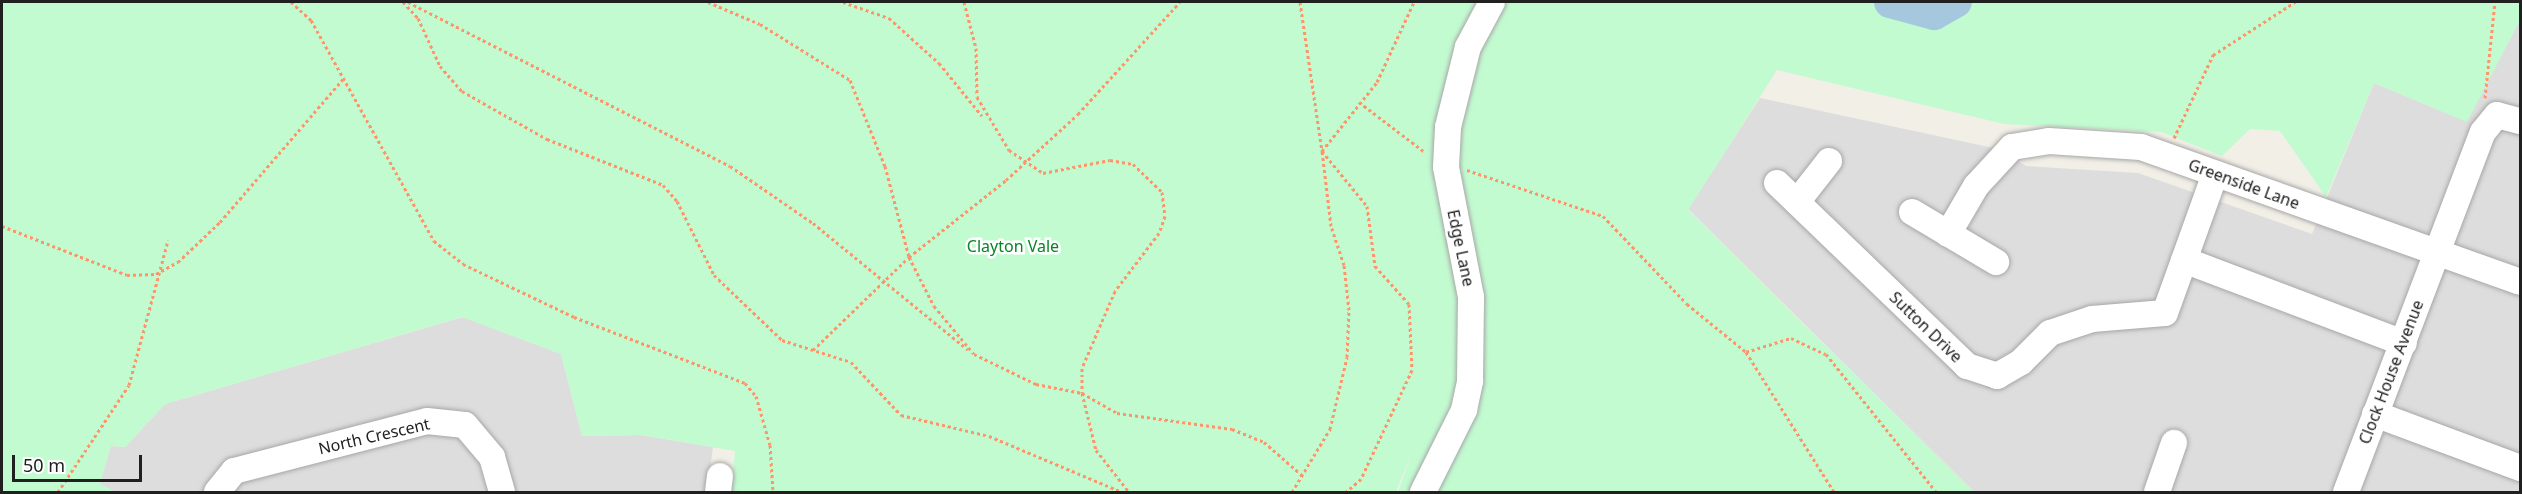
<!DOCTYPE html>
<style>
body{margin:0}
#map{position:relative;width:2522px;height:494px;overflow:hidden;background:#f1efe6;font-family:"Noto Sans",sans-serif}
div>[style]{position:absolute}
[style*='--x']{left:calc(var(--x)*1px);top:calc(var(--y)*1px);width:calc(var(--w)*1px);rotate:calc(var(--a)*1deg)}
.residential>*{inset:0;background:#dedddd}
.park>*{inset:0;background:#c3fbd1}
.river>*{height:32px;margin:-16px;padding:0 16px;transform-origin:16px;border-radius:16px;background:#a6c8df}
.path>*{height:3px;margin-top:-1.5px;transform-origin:0;background:repeating-linear-gradient(90deg,#fe946a 0 3px,transparent 0 6px)}
.roads{filter:drop-shadow(0 0 2px #a7a7a7) drop-shadow(0 0 2px #a7a7a7)}
.minor>*{height:26px;margin:-13px;padding:0 13px;transform-origin:13px;border-radius:13px;background:#fff}
span{translate:-50% -50%;white-space:nowrap;text-align:center;line-height:1.15;-webkit-text-stroke:5px #fff;paint-order:stroke}
.street-label{font-size:16px;color:#202020}
.park-label{font-size:16px;color:#088429}
.frame{position:absolute;inset:0;border:3px solid #202020;pointer-events:none}
.scale{position:absolute;left:12px;top:455px;width:130px;height:27px;box-sizing:border-box;border:3px solid #202020;border-top:0;padding-left:8px;font-size:18px;line-height:21px;white-space:nowrap;color:#202020;-webkit-text-stroke:4px #fff;paint-order:stroke}
</style>
<div id="map">
<div class="residential">
<div style="clip-path:polygon(2520px 20px,2520px 492px,1974px 492px,1688px 209px,1760px 98px,1998px 149px,2026px 166px,2138px 173px,2312px 234px,2374px 83px,2466px 121px)"></div>
<div style="clip-path:polygon(463px 317px,561px 354px,582px 436px,641px 435px,713px 447px,707px 492px,115px 492px,99px 485px,111px 446px,125px 447px,165px 404px)"></div>
</div>
<div class="park">
<div style="clip-path:polygon(2px 2px,2520px 2px,2520px 20px,2467px 122px,2374px 83px,2326px 197px,2280px 131px,2250px 129px,2222px 156px,2161px 132px,2004px 124px,1777px 70px,1688px 210px,1974px 492px,1398px 492px,1412px 452px,1396px 492px,731px 492px,735px 451px,641px 435px,582px 436px,561px 354px,462px 317px,165px 404px,125px 447px,111px 446px,100px 484px,115px 492px,2px 492px)"></div>
</div>
<div class="river">
<div style="--x:1890;--y:2;--w:46;--a:15.3"></div>
<div style="--x:1934;--y:14;--w:25;--a:-29"></div>
</div>
<div class="path">
<div style="--x:291;--y:2;--w:27;--a:42"></div>
<div style="--x:311;--y:20;--w:253;--a:60.9"></div>
<div style="--x:434;--y:241;--w:37;--a:38"></div>
<div style="--x:463;--y:264;--w:123;--a:25.5"></div>
<div style="--x:574;--y:317;--w:183;--a:21.1"></div>
<div style="--x:745;--y:383;--w:17;--a:50"></div>
<div style="--x:756;--y:396;--w:51;--a:74.1"></div>
<div style="--x:770;--y:445;--w:47;--a:86.3"></div>
<div style="--x:403;--y:2;--w:22;--a:47"></div>
<div style="--x:418;--y:18;--w:53;--a:65.4"></div>
<div style="--x:440;--y:66;--w:33;--a:49"></div>
<div style="--x:462;--y:91;--w:98;--a:29.5"></div>
<div style="--x:547;--y:139;--w:125;--a:21.6"></div>
<div style="--x:663;--y:185;--w:21;--a:49"></div>
<div style="--x:677;--y:201;--w:83;--a:63.4"></div>
<div style="--x:714;--y:275;--w:94;--a:43.7"></div>
<div style="--x:782;--y:340;--w:72;--a:17.7"></div>
<div style="--x:851;--y:362;--w:73;--a:46.7"></div>
<div style="--x:901;--y:415;--w:90;--a:13.4"></div>
<div style="--x:989;--y:436;--w:144;--a:22.8"></div>
<div style="--x:408;--y:2;--w:361;--a:27"></div>
<div style="--x:730;--y:166;--w:101;--a:34.5"></div>
<div style="--x:813;--y:223;--w:200;--a:39.3"></div>
<div style="--x:708;--y:2;--w:56;--a:22.9"></div>
<div style="--x:760;--y:24;--w:106;--a:31.9"></div>
<div style="--x:850;--y:80;--w:93;--a:67.9"></div>
<div style="--x:885;--y:166;--w:94;--a:75.2"></div>
<div style="--x:909;--y:257;--w:55;--a:63"></div>
<div style="--x:934;--y:306;--w:62;--a:50.2"></div>
<div style="--x:974;--y:354;--w:69;--a:25.8"></div>
<div style="--x:1036;--y:384;--w:47;--a:11.1"></div>
<div style="--x:1082;--y:393;--w:40;--a:29.7"></div>
<div style="--x:1117;--y:413;--w:116;--a:7.9"></div>
<div style="--x:1232;--y:429;--w:35;--a:22"></div>
<div style="--x:1264;--y:442;--w:50;--a:41"></div>
<div style="--x:843;--y:2;--w:49;--a:19.2"></div>
<div style="--x:889;--y:18;--w:67;--a:42"></div>
<div style="--x:939;--y:63;--w:68;--a:50.9"></div>
<div style="--x:964;--y:2;--w:48;--a:75.4"></div>
<div style="--x:976;--y:48;--w:49;--a:88.8"></div>
<div style="--x:977;--y:97;--w:62;--a:58.9"></div>
<div style="--x:1009;--y:150;--w:41;--a:34.1"></div>
<div style="--x:1043;--y:173;--w:68;--a:-11"></div>
<div style="--x:1110;--y:160;--w:23;--a:10"></div>
<div style="--x:1133;--y:164;--w:40;--a:44"></div>
<div style="--x:1162;--y:192;--w:24;--a:83"></div>
<div style="--x:1165;--y:216;--w:18;--a:109"></div>
<div style="--x:1159;--y:233;--w:73;--a:127.2"></div>
<div style="--x:1115;--y:291;--w:84;--a:113.2"></div>
<div style="--x:1082;--y:368;--w:25;--a:90"></div>
<div style="--x:1082;--y:393;--w:59;--a:76.2"></div>
<div style="--x:1096;--y:450;--w:53;--a:51.8"></div>
<div style="--x:1300;--y:2;--w:151;--a:81.6"></div>
<div style="--x:1322;--y:151;--w:71;--a:50.7"></div>
<div style="--x:1367;--y:206;--w:61;--a:82.4"></div>
<div style="--x:1375;--y:266;--w:51;--a:48.2"></div>
<div style="--x:1409;--y:304;--w:66;--a:87.4"></div>
<div style="--x:1412;--y:370;--w:120;--a:115.1"></div>
<div style="--x:1361;--y:479;--w:20;--a:139"></div>
<div style="--x:2485;--y:98;--w:97;--a:-84.1"></div>
<div style="--x:1359;--y:102;--w:84;--a:37.3"></div>
<div style="--x:2174;--y:138;--w:92;--a:-64.8"></div>
<div style="--x:2213;--y:55;--w:98;--a:-32.9"></div>
<div style="--x:1467;--y:170;--w:144;--a:18.7"></div>
<div style="--x:1603;--y:216;--w:122;--a:46.3"></div>
<div style="--x:1687;--y:304;--w:76;--a:39.1"></div>
<div style="--x:1746;--y:352;--w:165;--a:57.8"></div>
<div style="--x:2;--y:226;--w:134;--a:21.4"></div>
<div style="--x:127;--y:275;--w:29;--a:-2"></div>
<div style="--x:156;--y:274;--w:25;--a:-29"></div>
<div style="--x:178;--y:262;--w:58;--a:-43.6"></div>
<div style="--x:220;--y:222;--w:190;--a:-49.3"></div>
<div style="--x:813;--y:350;--w:134;--a:-44.1"></div>
<div style="--x:909;--y:257;--w:124;--a:-38.4"></div>
<div style="--x:1006;--y:180;--w:98;--a:-42.5"></div>
<div style="--x:1078;--y:114;--w:151;--a:-47.7"></div>
<div style="--x:1746;--y:352;--w:47;--a:-17.3"></div>
<div style="--x:1791;--y:338;--w:38;--a:25"></div>
<div style="--x:1826;--y:354;--w:176;--a:51.4"></div>
<div style="--x:58;--y:492;--w:128;--a:-56.4"></div>
<div style="--x:129;--y:385;--w:150;--a:-74.9"></div>
<div style="--x:1292;--y:492;--w:74;--a:-58.9"></div>
<div style="--x:1330;--y:429;--w:74;--a:-76.7"></div>
<div style="--x:1347;--y:357;--w:47;--a:-87.6"></div>
<div style="--x:1349;--y:310;--w:45;--a:-96.3"></div>
<div style="--x:1344;--y:265;--w:41;--a:-108.4"></div>
<div style="--x:1331;--y:226;--w:76;--a:-96.8"></div>
<div style="--x:1322;--y:151;--w:88;--a:-51.4"></div>
<div style="--x:1377;--y:82;--w:88;--a:-65.2"></div>
</div>
<div class="roads">
<div class="minor">
<div style="--x:1777;--y:183;--w:264;--a:43.9"></div>
<div style="--x:1967;--y:366;--w:32;--a:18"></div>
<div style="--x:1997;--y:376;--w:28;--a:-30"></div>
<div style="--x:2021;--y:362;--w:41;--a:-45"></div>
<div style="--x:2050;--y:333;--w:44;--a:-18.4"></div>
<div style="--x:2092;--y:319;--w:73;--a:-4.7"></div>
<div style="--x:2165;--y:313;--w:148;--a:-70.2"></div>
<div style="--x:1797;--y:202;--w:52;--a:-52"></div>
<div style="--x:1912;--y:212;--w:98;--a:30.8"></div>
<div style="--x:1948;--y:234;--w:56;--a:-59.7"></div>
<div style="--x:1976;--y:186;--w:53;--a:-47.3"></div>
<div style="--x:2012;--y:147;--w:37;--a:-9"></div>
<div style="--x:2049;--y:141;--w:92;--a:3.7"></div>
<div style="--x:2141;--y:147;--w:402;--a:19.6"></div>
<div style="--x:2184;--y:260;--w:235;--a:20.7"></div>
<div style="--x:2375;--y:414;--w:155;--a:20.4"></div>
<div style="--x:217;--y:492;--w:27;--a:-51"></div>
<div style="--x:234;--y:471;--w:199;--a:-14.5"></div>
<div style="--x:427;--y:421;--w:38;--a:6"></div>
<div style="--x:465;--y:425;--w:42;--a:49.8"></div>
<div style="--x:492;--y:457;--w:36;--a:74"></div>
<div style="--x:718;--y:492;--w:16;--a:-83"></div>
<div style="--x:1423;--y:492;--w:92;--a:-63.4"></div>
<div style="--x:1464;--y:410;--w:30;--a:-78"></div>
<div style="--x:1470;--y:381;--w:84;--a:-89.3"></div>
<div style="--x:1471;--y:297;--w:132;--a:-100.9"></div>
<div style="--x:1446;--y:167;--w:40;--a:-87.1"></div>
<div style="--x:1448;--y:127;--w:82;--a:-76"></div>
<div style="--x:1468;--y:47;--w:51;--a:-61.9"></div>
<div style="--x:2157;--y:492;--w:52;--a:-70.9"></div>
<div style="--x:2346;--y:492;--w:385;--a:-69.2"></div>
<div style="--x:2483;--y:132;--w:22;--a:-51"></div>
<div style="--x:2497;--y:115;--w:24;--a:15"></div>
</div>
</div>
<div class="street-label">
<span style="left:2244px;top:184px;rotate:20deg">Greenside Lane</span>
<span style="left:1461px;top:248px;rotate:78deg">Edge Lane</span>
<span style="left:1926px;top:327px;rotate:44deg">Sutton Drive</span>
<span style="left:2391px;top:372px;rotate:-69deg">Clock House Avenue</span>
<span style="left:374px;top:436px;rotate:-13deg">North Crescent</span>
</div>
<div class="park-label">
<span style="left:1013px;top:246px">Clayton Vale</span>
</div>
<div class="frame"></div>
<div class="scale">50 m</div>
</div>
